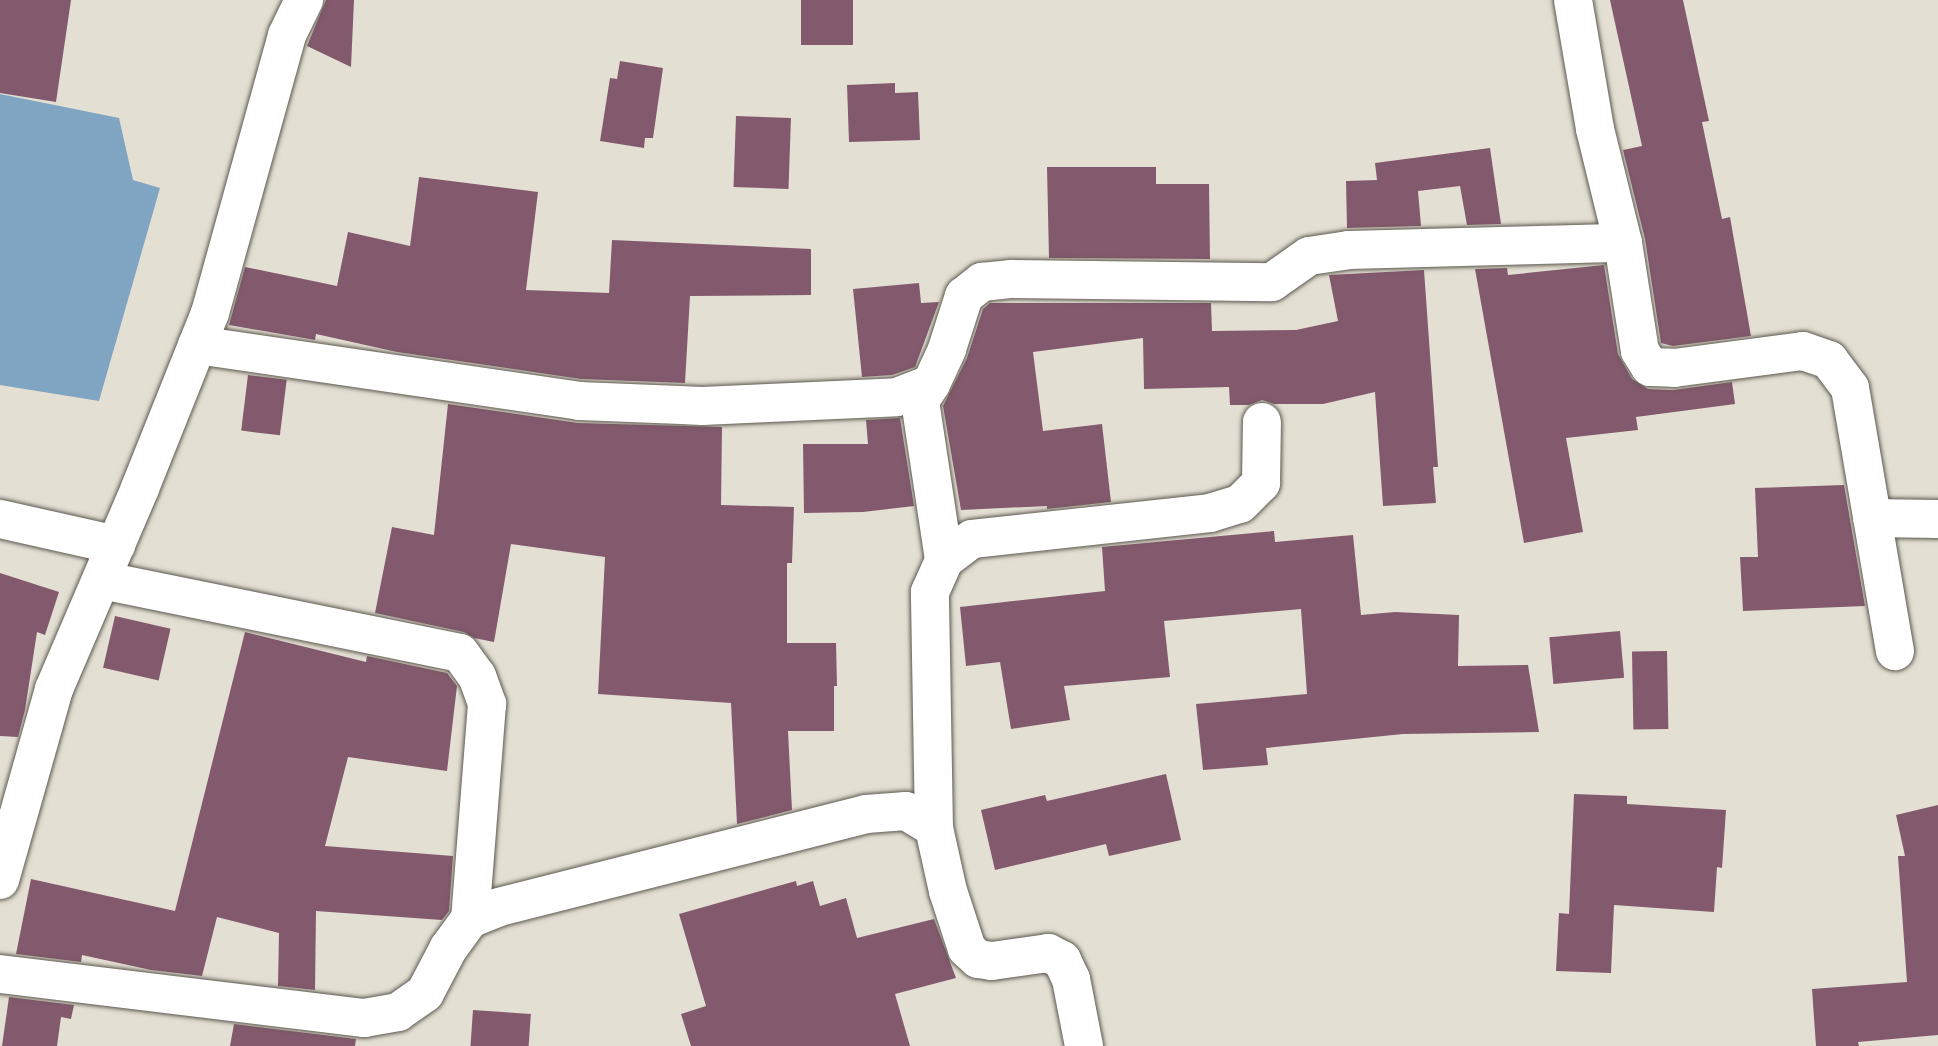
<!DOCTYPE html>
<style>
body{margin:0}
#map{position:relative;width:1938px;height:1046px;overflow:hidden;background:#e4dfd3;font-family:Ubuntu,sans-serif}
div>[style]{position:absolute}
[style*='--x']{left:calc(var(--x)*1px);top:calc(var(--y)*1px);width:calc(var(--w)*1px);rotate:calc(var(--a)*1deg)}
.water>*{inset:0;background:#7fa5c3}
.building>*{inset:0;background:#83596d;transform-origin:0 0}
.roads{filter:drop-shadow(0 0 2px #5c584e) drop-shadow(0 0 2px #5c584e)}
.street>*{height:38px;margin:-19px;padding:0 19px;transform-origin:19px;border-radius:19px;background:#fff}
span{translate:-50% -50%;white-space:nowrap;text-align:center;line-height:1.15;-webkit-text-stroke:7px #fff;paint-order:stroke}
</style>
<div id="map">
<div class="water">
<div style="clip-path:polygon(0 94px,119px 118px,133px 180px,160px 188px,99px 401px,0 385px)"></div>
</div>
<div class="building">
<div style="clip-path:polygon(0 0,71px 0,56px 102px,0 93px)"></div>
<div style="clip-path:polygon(326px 0,354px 0,351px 67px,307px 46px)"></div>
<div style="left:801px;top:0;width:52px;height:45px"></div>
<div style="clip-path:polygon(1610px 0,1683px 0,1709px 121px,1702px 122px,1722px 219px,1730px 217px,1751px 336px,1673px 346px,1661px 343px,1645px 239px,1623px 150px,1642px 146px)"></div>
<div style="clip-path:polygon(620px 61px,663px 68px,653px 138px,645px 138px,644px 148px,600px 141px,610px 78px,617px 79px)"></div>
<div style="clip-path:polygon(895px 83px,895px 93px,918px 92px,920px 140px,849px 142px,847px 85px)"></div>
<div style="left:736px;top:116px;width:55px;height:71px;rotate:2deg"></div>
<div style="clip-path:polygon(1490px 148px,1501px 224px,1467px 225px,1460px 186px,1418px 191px,1421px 226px,1347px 228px,1346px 181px,1377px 180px,1375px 163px)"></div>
<div style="clip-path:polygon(1047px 167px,1156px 167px,1156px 184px,1209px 184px,1210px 259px,1049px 258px)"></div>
<div style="clip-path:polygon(419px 177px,538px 192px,526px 290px,609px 293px,612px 240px,811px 249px,811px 295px,690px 296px,685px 383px,581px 379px,397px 352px,316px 334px,315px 340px,229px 325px,245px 267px,337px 286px,348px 232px,410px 246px)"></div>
<div style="clip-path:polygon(1604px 265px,1618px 354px,1632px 379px,1648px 389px,1673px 390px,1732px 382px,1735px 404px,1636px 417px,1638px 430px,1566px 438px,1583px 532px,1524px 543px,1475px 269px,1507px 268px,1508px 275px)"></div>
<div style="clip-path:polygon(1424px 270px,1438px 467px,1433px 467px,1436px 503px,1383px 506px,1375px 392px,1323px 404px,1274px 404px,1262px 400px,1249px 405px,1230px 405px,1229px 387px,1144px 389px,1143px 338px,1033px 352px,1043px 431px,1102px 424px,1111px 502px,1047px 509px,1047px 506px,961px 510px,943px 406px,967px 358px,983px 309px,990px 303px,1211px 303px,1212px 331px,1296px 330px,1338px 321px,1329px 275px)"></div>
<div style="clip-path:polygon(919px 283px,921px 303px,939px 302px,915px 367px,892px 375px,862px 377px,853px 289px)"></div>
<div style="left:248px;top:375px;width:39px;height:56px;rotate:7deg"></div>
<div style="clip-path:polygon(448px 404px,578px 423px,722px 427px,721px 505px,794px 507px,792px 563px,787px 563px,787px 643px,836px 643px,837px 686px,834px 686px,834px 731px,788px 731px,792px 810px,737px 824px,731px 703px,598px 694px,605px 557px,511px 544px,494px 642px,474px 638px,464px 632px,375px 613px,392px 527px,434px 535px)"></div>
<div style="clip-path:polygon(900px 418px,914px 506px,863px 512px,804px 513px,803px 444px,868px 444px,866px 420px)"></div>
<div style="clip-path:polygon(1844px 485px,1865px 606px,1743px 611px,1740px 557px,1758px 557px,1755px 488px)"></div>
<div style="clip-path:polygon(1274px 531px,1275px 542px,1353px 535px,1361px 615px,1395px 612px,1459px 615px,1458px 666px,1528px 665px,1539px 732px,1403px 734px,1266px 748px,1268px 765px,1203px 770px,1196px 704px,1307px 694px,1301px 609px,1164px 621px,1170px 677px,1064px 686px,1070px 720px,1011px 729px,1000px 662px,966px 666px,960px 607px,1105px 591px,1102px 547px)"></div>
<div style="clip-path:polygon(0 573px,59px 592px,45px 635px,37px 632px,25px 710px,18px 737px,0 736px)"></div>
<div style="left:115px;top:616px;width:57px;height:53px;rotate:13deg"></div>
<div style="left:1620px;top:631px;width:47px;height:71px;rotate:85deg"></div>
<div style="clip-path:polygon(245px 632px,366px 662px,367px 656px,447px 673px,457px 686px,447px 771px,348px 757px,325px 846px,453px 856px,449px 911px,442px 920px,316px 911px,315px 990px,278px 986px,279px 933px,217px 917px,202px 976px,151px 970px,82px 955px,81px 962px,16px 954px,31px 879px,175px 911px)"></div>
<div style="left:1667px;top:651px;width:78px;height:35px;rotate:89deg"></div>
<div style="clip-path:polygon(1166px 774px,1181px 840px,1109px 856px,1106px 844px,995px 870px,981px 810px,1045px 795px,1047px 801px)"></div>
<div style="clip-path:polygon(1574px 794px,1627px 796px,1627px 804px,1726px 810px,1722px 868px,1717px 867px,1714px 912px,1614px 905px,1611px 973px,1556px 971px,1559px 913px,1569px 914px)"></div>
<div style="clip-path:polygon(1938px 805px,1938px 1035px,1858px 1042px,1859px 1046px,1816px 1046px,1812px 989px,1907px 982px,1898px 856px,1905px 856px,1896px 815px)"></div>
<div style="clip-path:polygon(796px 881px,797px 886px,813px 881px,820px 906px,846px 898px,857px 938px,934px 919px,956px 978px,895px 994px,910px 1046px,691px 1046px,681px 1014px,706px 1006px,679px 914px)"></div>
<div style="clip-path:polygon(9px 997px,74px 1005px,71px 1019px,61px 1017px,57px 1046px,2px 1046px)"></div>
<div style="left:473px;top:1010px;width:58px;height:36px;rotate:4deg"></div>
<div style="clip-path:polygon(234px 1024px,356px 1039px,355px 1046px,230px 1046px)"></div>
</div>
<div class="roads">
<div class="street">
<div style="--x:1573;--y:0;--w:131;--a:80.3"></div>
<div style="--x:1595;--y:129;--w:117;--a:76.2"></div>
<div style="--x:1623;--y:243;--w:109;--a:81.1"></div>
<div style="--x:1640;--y:351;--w:19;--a:58"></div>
<div style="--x:1650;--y:367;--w:24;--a:2"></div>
<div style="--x:1674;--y:368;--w:130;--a:-7.5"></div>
<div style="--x:1803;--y:351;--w:28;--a:19"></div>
<div style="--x:1829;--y:360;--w:35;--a:53"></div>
<div style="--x:1850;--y:388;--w:267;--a:80.3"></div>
<div style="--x:197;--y:345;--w:386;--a:8.3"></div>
<div style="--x:579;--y:401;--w:123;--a:2.3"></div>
<div style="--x:702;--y:406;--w:195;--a:-2.6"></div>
<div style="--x:897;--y:397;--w:36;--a:-21"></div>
<div style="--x:931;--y:384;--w:38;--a:-65"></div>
<div style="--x:947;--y:349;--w:56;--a:-72.2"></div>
<div style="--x:964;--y:296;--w:23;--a:-38"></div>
<div style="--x:982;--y:282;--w:30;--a:-6"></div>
<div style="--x:1012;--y:279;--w:260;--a:0.7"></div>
<div style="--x:1272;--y:282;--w:45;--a:-35.1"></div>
<div style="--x:1309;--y:256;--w:40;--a:-8.5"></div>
<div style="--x:1349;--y:250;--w:274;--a:-1.5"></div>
<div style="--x:931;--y:384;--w:20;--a:123"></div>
<div style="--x:920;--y:401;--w:161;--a:81.4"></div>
<div style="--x:1872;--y:518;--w:66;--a:0.9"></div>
<div style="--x:0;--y:519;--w:119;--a:12.6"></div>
<div style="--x:101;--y:580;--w:366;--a:11.5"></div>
<div style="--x:460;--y:653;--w:29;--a:54"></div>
<div style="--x:477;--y:676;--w:30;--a:70"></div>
<div style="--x:487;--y:704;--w:216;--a:94.5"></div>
<div style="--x:934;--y:828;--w:236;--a:-91"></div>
<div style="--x:930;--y:592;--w:35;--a:-66"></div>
<div style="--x:944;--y:560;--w:35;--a:-37"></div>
<div style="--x:972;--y:539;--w:239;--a:-6.2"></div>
<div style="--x:1210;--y:513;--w:31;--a:-17"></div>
<div style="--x:1240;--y:504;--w:30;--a:-45"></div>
<div style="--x:1261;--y:483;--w:61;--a:-89.1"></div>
<div style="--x:0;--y:880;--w:198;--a:-74.2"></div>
<div style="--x:54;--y:689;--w:219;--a:-66.8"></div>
<div style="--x:140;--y:488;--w:188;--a:-68.2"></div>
<div style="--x:210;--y:313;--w:288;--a:-74.5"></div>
<div style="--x:287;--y:35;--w:39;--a:-64"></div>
<div style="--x:0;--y:974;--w:367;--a:6.9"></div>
<div style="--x:364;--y:1018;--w:35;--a:-10"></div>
<div style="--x:398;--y:1012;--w:33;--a:-35"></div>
<div style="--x:425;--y:993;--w:50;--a:-62.4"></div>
<div style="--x:448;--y:949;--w:37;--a:-54"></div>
<div style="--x:470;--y:919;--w:31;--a:-22"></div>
<div style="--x:499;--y:907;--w:379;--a:-14.2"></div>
<div style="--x:866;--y:814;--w:40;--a:-4.3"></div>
<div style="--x:906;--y:811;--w:33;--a:31"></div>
<div style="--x:934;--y:828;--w:65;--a:77.5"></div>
<div style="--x:948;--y:891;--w:61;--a:71.9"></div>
<div style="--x:967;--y:949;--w:15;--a:42"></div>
<div style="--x:978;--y:959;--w:14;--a:8"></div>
<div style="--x:992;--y:961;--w:57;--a:-8.1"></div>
<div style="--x:1048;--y:953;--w:16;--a:27"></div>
<div style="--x:1062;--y:960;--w:21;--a:65"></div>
<div style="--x:1071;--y:979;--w:68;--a:79"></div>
</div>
</div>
</div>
